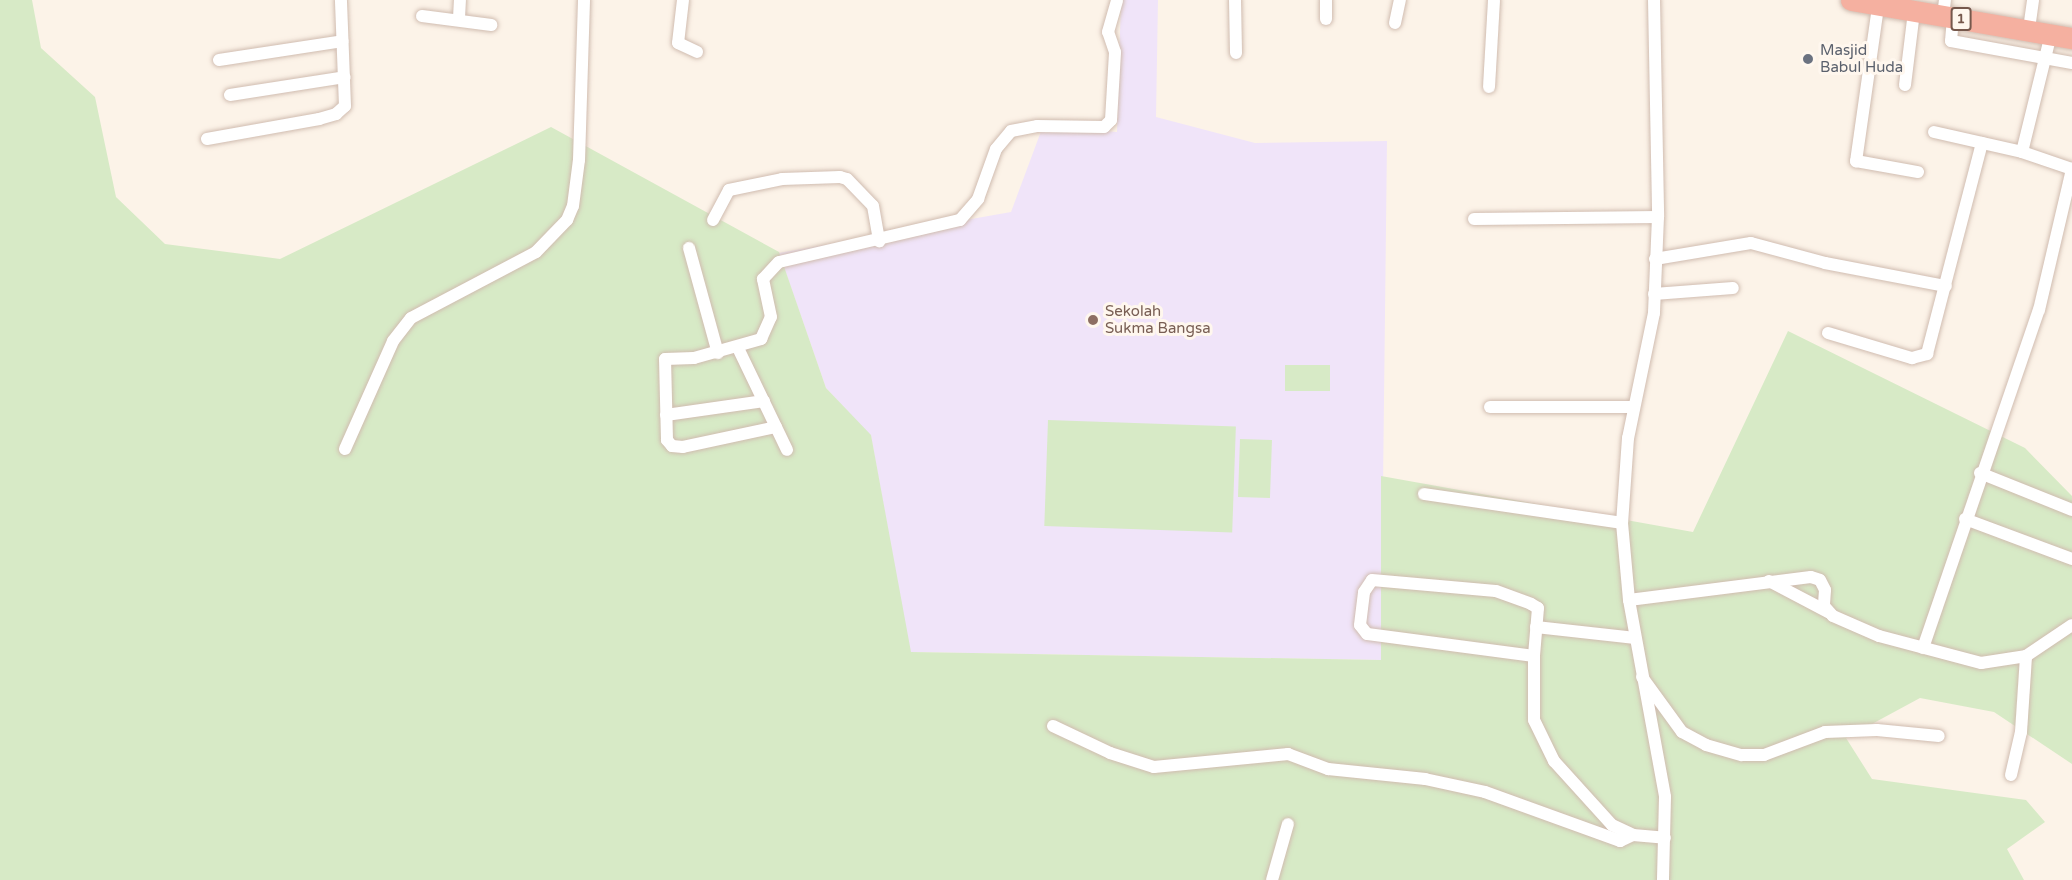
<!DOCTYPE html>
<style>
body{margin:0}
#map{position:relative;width:2072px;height:880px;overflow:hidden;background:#fcf3e8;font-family:"Varela Round",sans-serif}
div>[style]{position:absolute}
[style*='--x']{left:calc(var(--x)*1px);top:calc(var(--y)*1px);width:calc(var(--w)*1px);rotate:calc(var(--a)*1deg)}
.education>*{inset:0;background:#f0e4f9}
.green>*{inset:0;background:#d7eac6;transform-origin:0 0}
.roads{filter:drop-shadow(0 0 2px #d0bcb0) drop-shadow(0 0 2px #d0bcb0)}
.street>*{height:12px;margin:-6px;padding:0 6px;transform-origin:6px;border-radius:6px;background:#fff}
.highway>*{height:21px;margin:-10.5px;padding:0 10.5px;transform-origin:10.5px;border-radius:10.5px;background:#f5b0a0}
.dots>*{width:16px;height:16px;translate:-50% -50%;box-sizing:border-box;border:3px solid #fff7ee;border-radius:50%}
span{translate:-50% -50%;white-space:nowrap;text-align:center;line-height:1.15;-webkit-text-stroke:6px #fff7ee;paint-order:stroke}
.shield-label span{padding:2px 4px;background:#fff7ee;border:2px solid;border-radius:4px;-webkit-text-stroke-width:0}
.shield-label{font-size:14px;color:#76584c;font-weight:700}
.worship-label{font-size:15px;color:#5b616d}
.left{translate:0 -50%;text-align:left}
.education-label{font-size:15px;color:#785e54}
</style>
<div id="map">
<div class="education">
<div style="clip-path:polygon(1121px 0,1158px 0,1156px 117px,1255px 143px,1387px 141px,1381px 660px,910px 652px,871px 436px,826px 388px,779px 253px,1011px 212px,1043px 126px,1117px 132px)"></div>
</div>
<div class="green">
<div style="clip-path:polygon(0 0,32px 0,41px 48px,95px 97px,116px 197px,165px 244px,280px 259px,551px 127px,779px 252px,826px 388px,871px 435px,911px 652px,1381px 660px,1381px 476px,1693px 532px,1788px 331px,2025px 448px,2072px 496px,2072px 764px,1994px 712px,1920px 698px,1846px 738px,1872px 779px,2026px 800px,2045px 822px,2007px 849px,2024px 880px,0 880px)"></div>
<div style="left:1285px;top:365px;width:45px;height:26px"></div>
<div style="left:1048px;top:420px;width:188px;height:106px;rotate:2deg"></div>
<div style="left:1240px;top:439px;width:32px;height:58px;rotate:2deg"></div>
</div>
<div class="roads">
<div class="street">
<div style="--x:683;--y:0;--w:43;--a:96.6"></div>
<div style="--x:678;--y:43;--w:21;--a:25"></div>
<div style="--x:1235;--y:0;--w:53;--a:88.9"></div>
<div style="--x:1654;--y:0;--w:217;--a:88.9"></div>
<div style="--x:1658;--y:217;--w:96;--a:92.4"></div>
<div style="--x:1654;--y:313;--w:128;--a:101.7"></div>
<div style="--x:1628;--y:438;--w:85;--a:94"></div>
<div style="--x:1622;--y:523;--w:77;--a:84.8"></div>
<div style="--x:1629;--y:600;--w:200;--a:79.6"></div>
<div style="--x:1665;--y:797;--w:83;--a:91.4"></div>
<div style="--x:1878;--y:7;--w:156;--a:98.1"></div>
<div style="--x:1856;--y:161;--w:63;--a:10.1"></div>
<div style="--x:422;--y:16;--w:70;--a:7.4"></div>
<div style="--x:1943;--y:16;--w:16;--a:-83"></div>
<div style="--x:459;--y:18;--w:18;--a:-87"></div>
<div style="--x:1953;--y:18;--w:23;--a:95"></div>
<div style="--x:1951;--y:41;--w:123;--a:10.3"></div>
<div style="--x:1326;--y:19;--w:19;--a:-90"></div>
<div style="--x:1395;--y:23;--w:24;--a:-78"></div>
<div style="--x:2029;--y:29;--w:29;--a:-82"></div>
<div style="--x:219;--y:60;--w:125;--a:-8.7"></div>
<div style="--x:1905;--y:85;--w:74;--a:-83"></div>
<div style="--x:1489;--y:87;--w:87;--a:-86.7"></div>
<div style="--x:230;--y:95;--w:116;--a:-8.9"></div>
<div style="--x:1934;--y:132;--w:90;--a:12.8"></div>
<div style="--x:2022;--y:152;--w:53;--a:18.8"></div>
<div style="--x:207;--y:139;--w:114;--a:-10.1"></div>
<div style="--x:319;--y:119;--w:18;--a:-16"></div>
<div style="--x:336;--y:114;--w:12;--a:-42"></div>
<div style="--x:345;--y:106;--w:106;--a:-92.2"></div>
<div style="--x:2022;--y:152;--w:122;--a:-76.2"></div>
<div style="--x:1474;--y:219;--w:184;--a:-0.6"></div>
<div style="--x:713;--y:220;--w:34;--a:-62"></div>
<div style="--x:729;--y:190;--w:54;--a:-11.7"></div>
<div style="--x:782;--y:179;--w:58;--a:-2"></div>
<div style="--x:840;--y:177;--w:7;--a:16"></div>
<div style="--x:847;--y:179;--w:37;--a:46"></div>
<div style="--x:873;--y:206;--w:36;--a:80"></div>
<div style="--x:689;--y:248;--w:109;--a:74.6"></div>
<div style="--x:1655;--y:259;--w:97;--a:-9.5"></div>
<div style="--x:1751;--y:243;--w:77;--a:15.1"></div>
<div style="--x:1825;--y:263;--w:123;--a:10.8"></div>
<div style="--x:1654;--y:294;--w:79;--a:-4.3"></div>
<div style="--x:1828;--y:333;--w:88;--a:16.6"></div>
<div style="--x:1912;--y:358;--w:16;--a:-15"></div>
<div style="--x:1927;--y:354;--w:218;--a:-75.4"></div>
<div style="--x:738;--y:348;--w:113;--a:64.3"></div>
<div style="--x:1490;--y:407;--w:143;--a:0"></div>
<div style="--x:666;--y:415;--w:99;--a:-8.1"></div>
<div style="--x:776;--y:427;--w:95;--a:167.9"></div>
<div style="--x:683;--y:447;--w:11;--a:-175"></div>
<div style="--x:672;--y:446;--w:8;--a:-130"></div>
<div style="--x:667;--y:440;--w:81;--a:-91.4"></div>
<div style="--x:665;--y:359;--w:29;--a:-2"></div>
<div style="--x:694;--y:358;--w:70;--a:-15.8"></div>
<div style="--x:761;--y:339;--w:24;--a:-66"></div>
<div style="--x:771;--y:317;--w:39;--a:-102"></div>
<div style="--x:763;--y:279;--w:23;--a:-47"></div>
<div style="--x:779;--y:262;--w:186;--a:-13.1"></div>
<div style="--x:960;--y:220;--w:28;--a:-49"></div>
<div style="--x:978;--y:199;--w:53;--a:-70.2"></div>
<div style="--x:996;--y:149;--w:23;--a:-50"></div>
<div style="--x:1011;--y:131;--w:26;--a:-11"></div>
<div style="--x:1037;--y:126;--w:67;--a:0.9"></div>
<div style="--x:1104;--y:127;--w:10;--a:-45"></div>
<div style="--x:1111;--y:120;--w:68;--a:-86.6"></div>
<div style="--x:1115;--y:52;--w:21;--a:-109"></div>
<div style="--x:1108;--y:32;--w:33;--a:-74"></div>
<div style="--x:345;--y:449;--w:118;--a:-66"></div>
<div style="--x:393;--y:341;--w:29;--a:-52"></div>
<div style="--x:411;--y:318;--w:141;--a:-27.8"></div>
<div style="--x:536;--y:252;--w:45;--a:-45.9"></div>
<div style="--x:567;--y:220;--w:15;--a:-67"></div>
<div style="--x:573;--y:206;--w:46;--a:-82.6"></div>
<div style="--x:579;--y:160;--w:160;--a:-88.2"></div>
<div style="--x:1980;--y:473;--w:99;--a:21.9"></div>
<div style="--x:1424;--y:494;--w:200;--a:8.3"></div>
<div style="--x:1965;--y:519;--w:114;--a:20.5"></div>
<div style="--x:1372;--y:580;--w:124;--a:5.1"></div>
<div style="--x:1496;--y:591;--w:37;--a:20"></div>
<div style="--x:1531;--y:604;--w:8;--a:30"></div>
<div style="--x:1538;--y:608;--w:48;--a:94.8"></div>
<div style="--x:1534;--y:656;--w:168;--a:-172.5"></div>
<div style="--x:1367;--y:634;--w:11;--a:-128"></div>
<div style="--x:1360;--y:625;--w:33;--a:-83"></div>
<div style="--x:1364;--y:592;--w:14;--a:-56"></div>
<div style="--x:1769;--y:581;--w:67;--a:27.7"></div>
<div style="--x:1629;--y:600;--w:183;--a:-7.2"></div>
<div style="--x:1811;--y:577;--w:9;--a:18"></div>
<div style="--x:1820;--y:580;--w:11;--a:63"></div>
<div style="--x:1825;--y:590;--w:16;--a:94"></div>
<div style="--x:1824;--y:606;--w:13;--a:48"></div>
<div style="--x:1833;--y:616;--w:50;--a:23.5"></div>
<div style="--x:1879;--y:636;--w:106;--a:14.8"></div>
<div style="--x:1981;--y:663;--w:46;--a:-8.8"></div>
<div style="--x:2026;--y:656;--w:55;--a:-34"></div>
<div style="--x:1536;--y:627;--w:100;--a:6.3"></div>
<div style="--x:1923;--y:648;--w:357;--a:-71.1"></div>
<div style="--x:2039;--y:310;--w:145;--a:-76.8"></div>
<div style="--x:1534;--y:656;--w:64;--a:90"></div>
<div style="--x:1534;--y:720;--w:46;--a:64"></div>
<div style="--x:1554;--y:761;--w:86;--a:47.8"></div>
<div style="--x:1612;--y:825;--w:23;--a:25"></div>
<div style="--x:1633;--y:835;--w:32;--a:5"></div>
<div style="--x:1642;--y:677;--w:68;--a:54"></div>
<div style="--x:1682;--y:732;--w:27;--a:28"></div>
<div style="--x:1706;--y:745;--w:37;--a:16"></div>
<div style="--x:1742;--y:755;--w:22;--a:0"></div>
<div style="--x:1764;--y:755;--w:65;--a:-20.7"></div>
<div style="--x:1825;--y:732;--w:52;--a:-2.2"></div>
<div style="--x:1877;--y:730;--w:62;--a:5.5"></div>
<div style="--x:1053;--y:726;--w:63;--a:25.3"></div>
<div style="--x:1110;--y:753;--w:46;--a:17.7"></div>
<div style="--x:1154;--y:767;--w:135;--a:-5.5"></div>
<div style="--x:1288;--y:754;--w:43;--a:20.6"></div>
<div style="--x:1328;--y:769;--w:98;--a:5.9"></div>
<div style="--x:1425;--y:779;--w:61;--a:12.2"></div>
<div style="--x:1485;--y:792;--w:144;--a:19.9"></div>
<div style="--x:1620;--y:841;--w:14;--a:-25"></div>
<div style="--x:2011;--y:775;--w:44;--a:-76.9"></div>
<div style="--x:2021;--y:732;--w:76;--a:-86.2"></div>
<div style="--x:1272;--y:880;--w:58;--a:-74.1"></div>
</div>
<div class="highway">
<div style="--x:1851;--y:0;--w:224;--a:9.8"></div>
</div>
</div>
<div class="dots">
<div style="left:1808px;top:59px;background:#6b7280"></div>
<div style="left:1093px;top:320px;background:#8d6e63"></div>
</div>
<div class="shield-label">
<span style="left:1961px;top:19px">1</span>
</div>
<div class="worship-label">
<span class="left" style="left:1820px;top:59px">Masjid<br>Babul Huda</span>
</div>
<div class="education-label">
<span class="left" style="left:1105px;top:320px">Sekolah<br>Sukma Bangsa</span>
</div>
</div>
